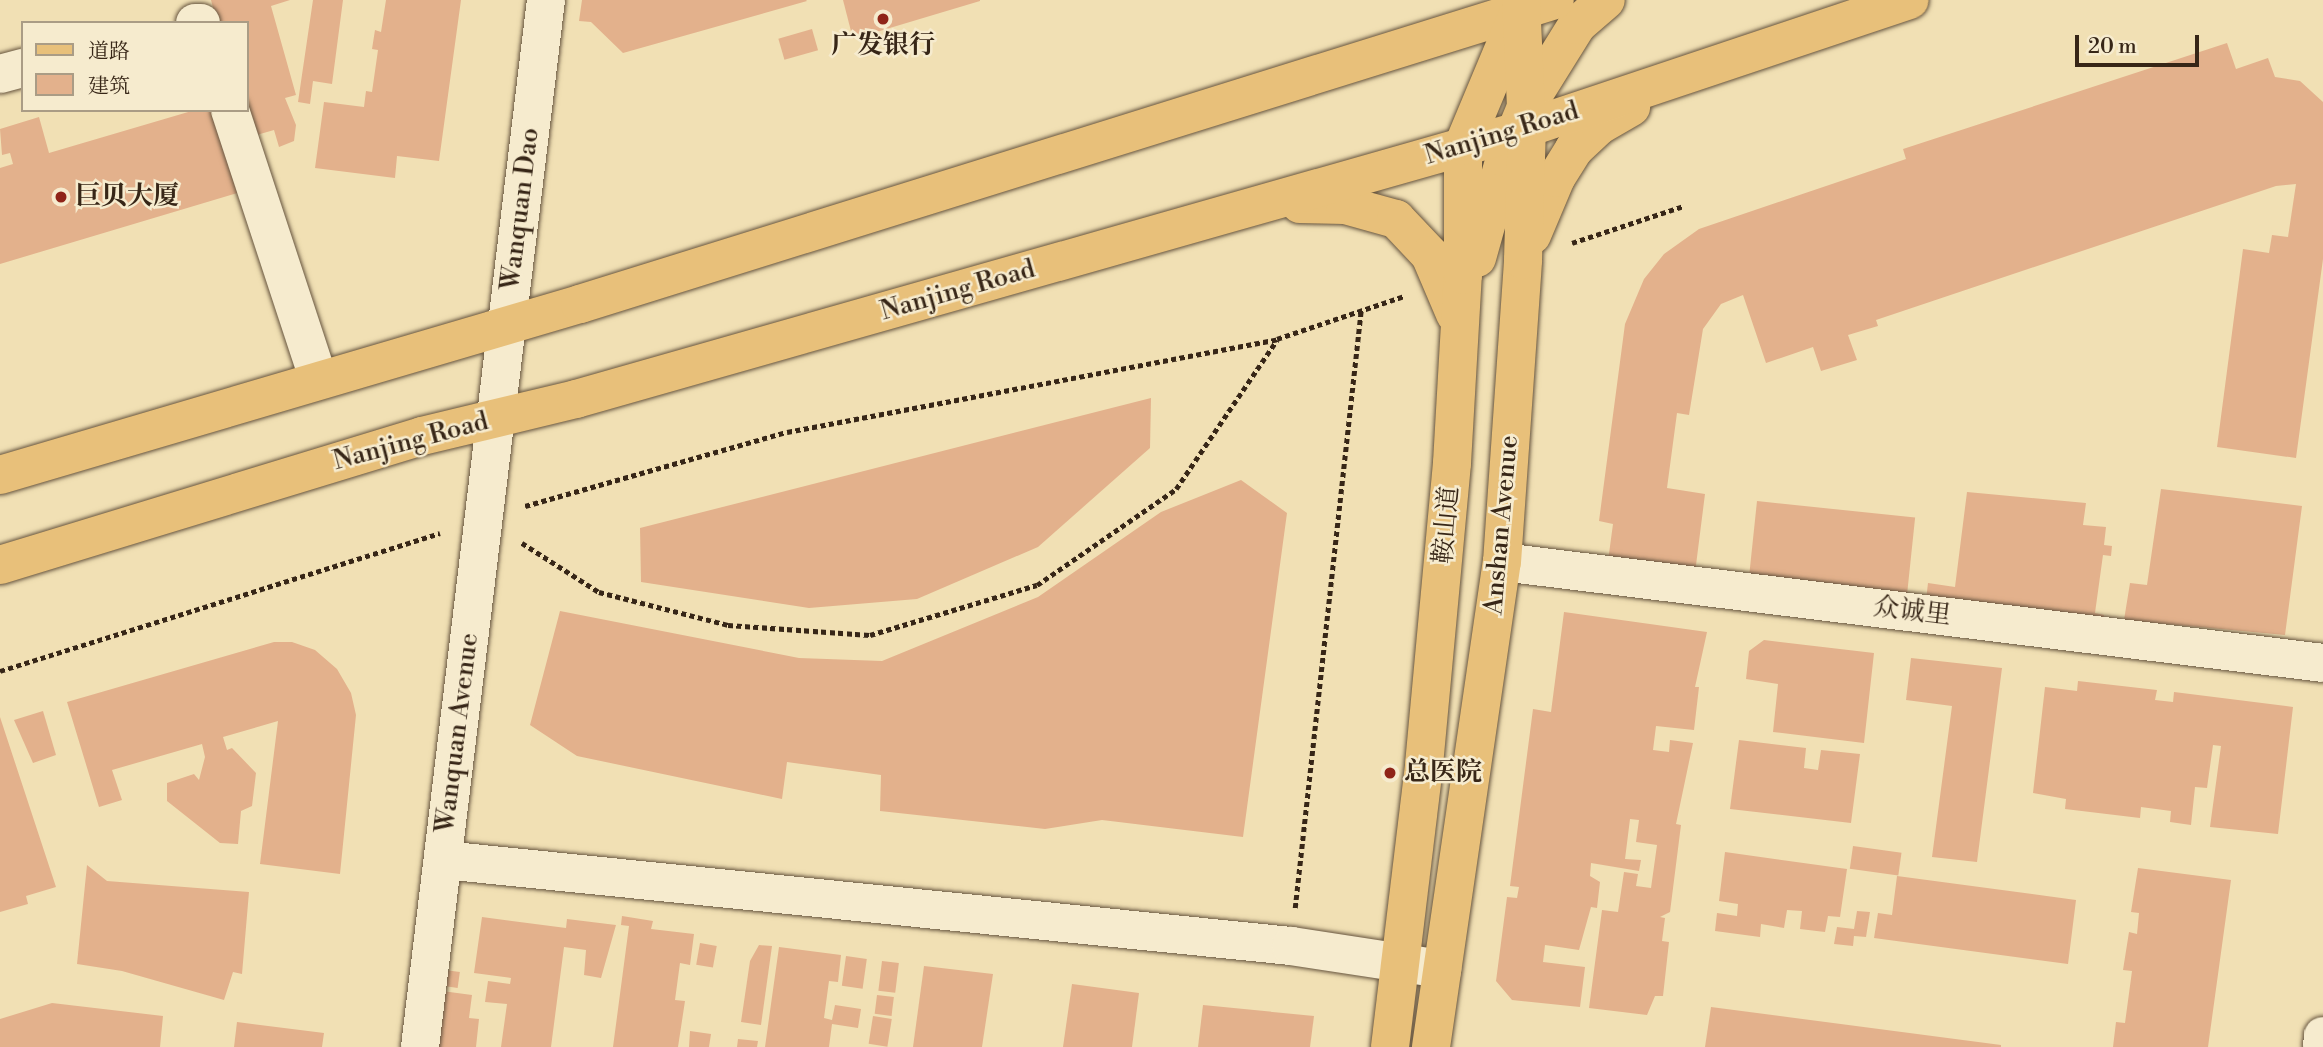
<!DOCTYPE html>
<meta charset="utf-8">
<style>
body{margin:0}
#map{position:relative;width:2323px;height:1047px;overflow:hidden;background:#f1e0b4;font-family:"Libre Bodoni","Noto Serif SC",serif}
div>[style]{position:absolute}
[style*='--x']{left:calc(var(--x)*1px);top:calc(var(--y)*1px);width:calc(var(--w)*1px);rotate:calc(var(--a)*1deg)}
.building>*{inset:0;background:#e3b18c;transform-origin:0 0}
.path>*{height:4.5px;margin-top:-2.25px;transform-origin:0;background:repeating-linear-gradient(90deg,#372617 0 5px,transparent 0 8.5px)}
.roads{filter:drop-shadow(0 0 2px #66543e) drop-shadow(0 0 2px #66543e)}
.minor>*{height:38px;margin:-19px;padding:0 19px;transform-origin:19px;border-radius:19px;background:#f6ebce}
.major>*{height:38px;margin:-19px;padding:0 19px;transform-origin:19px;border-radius:19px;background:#e8c07a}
.dots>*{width:19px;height:19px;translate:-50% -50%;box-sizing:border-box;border:4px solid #f6ebce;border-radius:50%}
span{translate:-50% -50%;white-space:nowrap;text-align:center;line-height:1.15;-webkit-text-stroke:5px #f6ebce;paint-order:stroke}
.poi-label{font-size:26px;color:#372617;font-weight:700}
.left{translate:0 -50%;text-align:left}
.street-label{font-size:26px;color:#372617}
.legend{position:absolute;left:21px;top:21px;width:228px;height:91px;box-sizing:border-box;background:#f6ebce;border:2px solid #aa9c85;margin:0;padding:9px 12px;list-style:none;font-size:21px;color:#372617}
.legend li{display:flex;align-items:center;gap:14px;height:35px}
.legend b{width:35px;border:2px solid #aa9c85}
.scale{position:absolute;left:2075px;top:35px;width:124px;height:32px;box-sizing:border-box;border:4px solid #372617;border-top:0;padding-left:9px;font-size:21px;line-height:24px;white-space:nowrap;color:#372617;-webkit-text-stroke:5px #f6ebce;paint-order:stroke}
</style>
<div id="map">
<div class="building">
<div style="clip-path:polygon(211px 0,290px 0,271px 6px,296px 95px,285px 98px,296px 125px,294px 141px,279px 147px,274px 130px,250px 137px,247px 23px,217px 23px)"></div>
<div style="clip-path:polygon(313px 0,343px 0,332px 84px,313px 81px,310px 104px,298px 102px)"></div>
<div style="clip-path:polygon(386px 0,461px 0,439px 161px,397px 156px,395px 178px,315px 168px,324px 102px,364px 107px,366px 91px,372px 92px,378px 50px,372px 49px,375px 30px,381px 32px)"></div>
<div style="clip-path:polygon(582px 0,806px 0,807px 1px,623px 53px,591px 22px,579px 21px)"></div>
<div style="clip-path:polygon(843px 0,980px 0,980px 1px,853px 39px)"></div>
<div style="left:812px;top:29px;width:22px;height:35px;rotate:74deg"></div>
<div style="clip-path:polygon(2227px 43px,2236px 69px,2268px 58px,2275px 77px,2300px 81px,2323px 102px,2323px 259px,2296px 458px,2217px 447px,2243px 249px,2269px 253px,2272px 235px,2288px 237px,2296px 184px,2276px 186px,1876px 320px,1878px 326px,1848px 335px,1857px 360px,1821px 371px,1813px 347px,1766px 363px,1743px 295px,1721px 304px,1703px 329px,1689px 415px,1677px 413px,1667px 488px,1705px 494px,1695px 573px,1608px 561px,1613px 524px,1599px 521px,1625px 324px,1644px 279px,1664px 254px,1699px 229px,1906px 159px,1903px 149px)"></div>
<div style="clip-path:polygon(195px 110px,220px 110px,244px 191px,0 264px,0 168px,13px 164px,10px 153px,2px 155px,0 129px,39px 117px,49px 153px)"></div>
<div style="clip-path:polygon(1151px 398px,1150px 448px,1038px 547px,917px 599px,809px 608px,641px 582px,640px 528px)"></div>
<div style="clip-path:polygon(1241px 480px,1287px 513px,1243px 837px,1102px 820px,1045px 829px,880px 811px,881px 775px,787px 762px,782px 799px,577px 756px,530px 725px,560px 611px,799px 658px,882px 661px,1038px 597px,1161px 512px)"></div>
<div style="clip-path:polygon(2161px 489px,2302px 506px,2285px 635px,2124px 620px,2130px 583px,2147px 585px)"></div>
<div style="clip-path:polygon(1967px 492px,2086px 503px,2083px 525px,2106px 527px,2104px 545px,2112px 546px,2111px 556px,2103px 555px,2095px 613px,2104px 615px,2102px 623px,1926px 600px,1928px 583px,1955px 587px)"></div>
<div style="left:1757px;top:501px;width:159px;height:77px;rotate:6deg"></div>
<div style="clip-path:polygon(1564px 612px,1707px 632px,1695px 687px,1699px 687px,1694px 730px,1656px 726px,1653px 750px,1669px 752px,1670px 740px,1693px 743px,1676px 824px,1681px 825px,1670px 912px,1660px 917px,1665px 918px,1662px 941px,1669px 942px,1663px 996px,1655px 996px,1647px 1015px,1589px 1008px,1602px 910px,1618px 912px,1624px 872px,1638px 874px,1636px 886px,1651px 888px,1657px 845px,1636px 842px,1639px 820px,1630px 819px,1625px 859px,1641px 860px,1639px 871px,1591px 863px,1590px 876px,1600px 882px,1597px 908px,1591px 907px,1579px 950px,1545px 945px,1543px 962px,1585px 967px,1580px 1007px,1512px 1000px,1496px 981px,1507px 897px,1517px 898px,1519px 887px,1510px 886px,1533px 709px,1551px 712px)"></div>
<div style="clip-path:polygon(1764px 640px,1874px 653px,1864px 743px,1773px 732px,1778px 684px,1746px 679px,1749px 651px)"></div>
<div style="clip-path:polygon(274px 642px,292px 642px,315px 650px,337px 669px,351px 693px,356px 715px,340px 874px,260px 864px,278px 721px,223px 737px,227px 750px,232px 748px,256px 773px,252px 806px,241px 811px,238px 844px,220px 843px,167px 801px,167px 783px,194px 774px,199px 780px,205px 757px,202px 744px,112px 770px,122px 800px,99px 807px,67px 702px)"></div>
<div style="clip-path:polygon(1911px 658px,2002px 668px,1977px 862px,1932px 857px,1952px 706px,1906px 700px)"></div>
<div style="clip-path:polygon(2078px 681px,2157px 690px,2155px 700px,2173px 702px,2174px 692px,2293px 707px,2278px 834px,2210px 827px,2221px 746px,2213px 745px,2207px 788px,2195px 787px,2191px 825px,2170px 822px,2171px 811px,2141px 807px,2140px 818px,2065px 809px,2066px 799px,2033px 793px,2045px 687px,2077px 691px)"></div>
<div style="clip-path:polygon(43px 711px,56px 755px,33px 763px,14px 720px)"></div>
<div style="clip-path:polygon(0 717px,56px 887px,26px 896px,28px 904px,0 912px)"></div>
<div style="clip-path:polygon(1739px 740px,1806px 748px,1804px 768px,1818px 770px,1821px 750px,1860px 754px,1851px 823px,1730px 809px)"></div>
<div style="left:1853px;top:846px;width:49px;height:23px;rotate:8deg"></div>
<div style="clip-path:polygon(1725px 852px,1847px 869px,1840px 917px,1828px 916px,1825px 932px,1800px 929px,1802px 911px,1787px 910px,1784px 928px,1761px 924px,1760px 937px,1715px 931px,1717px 913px,1737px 916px,1738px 904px,1719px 901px)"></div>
<div style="clip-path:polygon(87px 865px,107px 881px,249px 892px,242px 974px,233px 972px,224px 1000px,122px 971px,77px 964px)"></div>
<div style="clip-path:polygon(2138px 868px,2231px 880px,2208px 1047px,2113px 1047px,2116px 1022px,2125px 1023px,2132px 971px,2123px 970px,2129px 932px,2137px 934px,2139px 913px,2131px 912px)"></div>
<div style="clip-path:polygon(1897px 876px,2076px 900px,2068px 964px,1874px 938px,1878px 913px,1892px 915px)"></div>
<div style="clip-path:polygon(1857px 911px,1870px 912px,1866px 937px,1854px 936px,1853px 946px,1834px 944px,1837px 927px,1854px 929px)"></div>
<div style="clip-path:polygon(622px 916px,653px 921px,651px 929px,694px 934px,690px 965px,680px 963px,675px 1000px,685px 1001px,678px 1047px,613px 1047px,629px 926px,621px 925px)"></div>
<div style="clip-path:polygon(482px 917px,566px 928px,567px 919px,616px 925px,601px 978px,584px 975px,586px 950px,564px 947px,551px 1047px,501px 1047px,507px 1004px,485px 1002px,488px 981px,510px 984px,511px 978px,474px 973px)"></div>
<div style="left:700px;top:943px;width:17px;height:22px;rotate:10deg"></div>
<div style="clip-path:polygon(759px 945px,772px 946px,761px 1025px,741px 1022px,750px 961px)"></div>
<div style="clip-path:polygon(779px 947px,841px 955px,838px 982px,829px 981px,824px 1018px,832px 1020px,835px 1005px,861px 1009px,858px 1028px,832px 1024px,829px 1047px,765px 1047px)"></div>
<div style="left:846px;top:956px;width:21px;height:30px;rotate:8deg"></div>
<div style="left:882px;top:961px;width:17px;height:30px;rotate:7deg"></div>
<div style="clip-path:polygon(924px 966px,993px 974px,982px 1047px,913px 1047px)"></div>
<div style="left:445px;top:970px;width:15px;height:16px;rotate:8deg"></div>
<div style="clip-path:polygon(1072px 984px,1139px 993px,1132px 1047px,1063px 1047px)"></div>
<div style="clip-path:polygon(442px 991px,472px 995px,469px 1018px,479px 1019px,476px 1047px,434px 1047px)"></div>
<div style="left:877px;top:995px;width:17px;height:19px;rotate:7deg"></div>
<div style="clip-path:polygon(52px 1003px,163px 1016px,160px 1047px,0 1047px,0 1019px)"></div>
<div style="clip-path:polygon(1203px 1005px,1314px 1016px,1310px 1047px,1198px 1047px)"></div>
<div style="clip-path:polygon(1711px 1007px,2001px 1045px,2001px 1047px,1705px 1047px)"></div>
<div style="left:873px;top:1016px;width:19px;height:28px;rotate:9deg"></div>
<div style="clip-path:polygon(237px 1022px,324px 1033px,322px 1047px,234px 1047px)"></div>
<div style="clip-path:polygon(690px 1031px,711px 1034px,709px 1047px,689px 1047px)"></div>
<div style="clip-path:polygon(738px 1039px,758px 1041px,757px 1047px,737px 1047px)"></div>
</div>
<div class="path">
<div style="--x:1572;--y:243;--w:118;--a:-18.3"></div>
<div style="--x:525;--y:506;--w:272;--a:-15.8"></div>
<div style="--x:787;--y:432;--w:499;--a:-10.7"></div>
<div style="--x:1277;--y:339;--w:134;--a:-18.7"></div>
<div style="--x:522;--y:543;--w:91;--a:32.5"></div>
<div style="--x:599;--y:592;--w:133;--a:14.3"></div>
<div style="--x:728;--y:625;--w:142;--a:4"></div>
<div style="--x:870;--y:635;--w:174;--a:-16.7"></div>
<div style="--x:1037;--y:585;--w:169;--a:-34.6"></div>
<div style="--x:1176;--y:489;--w:180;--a:-55.9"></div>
<div style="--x:0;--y:671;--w:461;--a:-17.4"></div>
<div style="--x:1295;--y:908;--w:602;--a:-83.7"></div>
</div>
<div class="roads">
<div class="minor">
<div style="--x:195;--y:23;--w:6;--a:0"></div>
<div style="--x:0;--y:74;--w:24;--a:-15"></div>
<div style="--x:230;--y:110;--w:284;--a:71.8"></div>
<div style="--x:1502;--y:562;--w:827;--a:7.01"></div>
<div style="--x:443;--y:860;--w:852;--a:5.79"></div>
<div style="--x:1291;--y:946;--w:153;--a:8.7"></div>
<div style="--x:420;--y:1047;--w:1055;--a:-83.14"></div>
<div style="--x:2322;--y:1047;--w:11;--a:-85"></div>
</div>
<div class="major">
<div style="--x:1300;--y:204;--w:45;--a:1.3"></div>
<div style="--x:1345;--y:205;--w:53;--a:15.4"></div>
<div style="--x:1396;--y:219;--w:50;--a:46.6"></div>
<div style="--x:1430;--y:255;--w:64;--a:67"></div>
<div style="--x:1532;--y:235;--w:62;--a:-67.2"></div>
<div style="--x:1556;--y:178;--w:34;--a:-58"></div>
<div style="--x:1574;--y:149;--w:35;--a:-43"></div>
<div style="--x:1600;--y:125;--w:36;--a:-30"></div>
<div style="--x:1477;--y:258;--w:104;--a:-74.4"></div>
<div style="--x:1505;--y:158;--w:55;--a:-67.6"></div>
<div style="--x:1526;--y:107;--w:97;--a:-58.1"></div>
<div style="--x:1577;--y:25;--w:38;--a:-41"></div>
<div style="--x:0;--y:475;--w:605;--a:-16.43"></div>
<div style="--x:580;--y:304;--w:1021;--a:-17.32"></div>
<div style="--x:0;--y:565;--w:441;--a:-17"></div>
<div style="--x:422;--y:436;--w:158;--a:-13.5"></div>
<div style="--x:576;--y:399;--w:976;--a:-15.87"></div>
<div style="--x:1515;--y:132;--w:416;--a:-18.5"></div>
<div style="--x:1390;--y:1047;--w:284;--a:-83.1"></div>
<div style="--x:1424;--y:765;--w:303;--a:-84.7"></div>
<div style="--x:1452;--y:463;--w:188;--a:-86.7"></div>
<div style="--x:1463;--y:275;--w:129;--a:-90"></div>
<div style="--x:1463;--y:146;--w:140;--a:-67.3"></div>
<div style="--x:1431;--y:1047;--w:490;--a:-81.7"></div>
<div style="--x:1502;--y:562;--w:303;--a:-86"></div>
<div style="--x:1523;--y:260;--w:132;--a:-88.3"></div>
<div style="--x:1527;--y:128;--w:128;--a:-92.7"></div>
</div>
</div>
<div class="dots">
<div style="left:883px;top:19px;background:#8f2418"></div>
<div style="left:61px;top:197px;background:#8f2418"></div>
<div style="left:1390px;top:773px;background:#8f2418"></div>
</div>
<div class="poi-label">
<span style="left:883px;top:46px">广发银行</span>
<span class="left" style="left:75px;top:197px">巨贝大厦</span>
<span class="left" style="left:1404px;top:773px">总医院</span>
</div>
<div class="street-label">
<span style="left:1502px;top:134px;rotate:-17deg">Nanjing Road</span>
<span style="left:521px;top:209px;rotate:-83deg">Wanquan Dao</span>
<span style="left:958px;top:291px;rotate:-16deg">Nanjing Road</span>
<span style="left:411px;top:442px;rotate:-15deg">Nanjing Road</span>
<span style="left:1447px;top:525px;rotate:-85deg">鞍山道</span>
<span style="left:1502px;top:525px;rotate:-85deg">Anshan Avenue</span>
<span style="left:1912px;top:612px;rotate:7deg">众诚里</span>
<span style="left:458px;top:733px;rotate:-83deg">Wanquan Avenue</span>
</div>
<ul class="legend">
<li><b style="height:9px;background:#e8c07a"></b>道路</li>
<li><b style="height:19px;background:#e3b18c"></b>建筑</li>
</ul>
<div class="scale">20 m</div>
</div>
